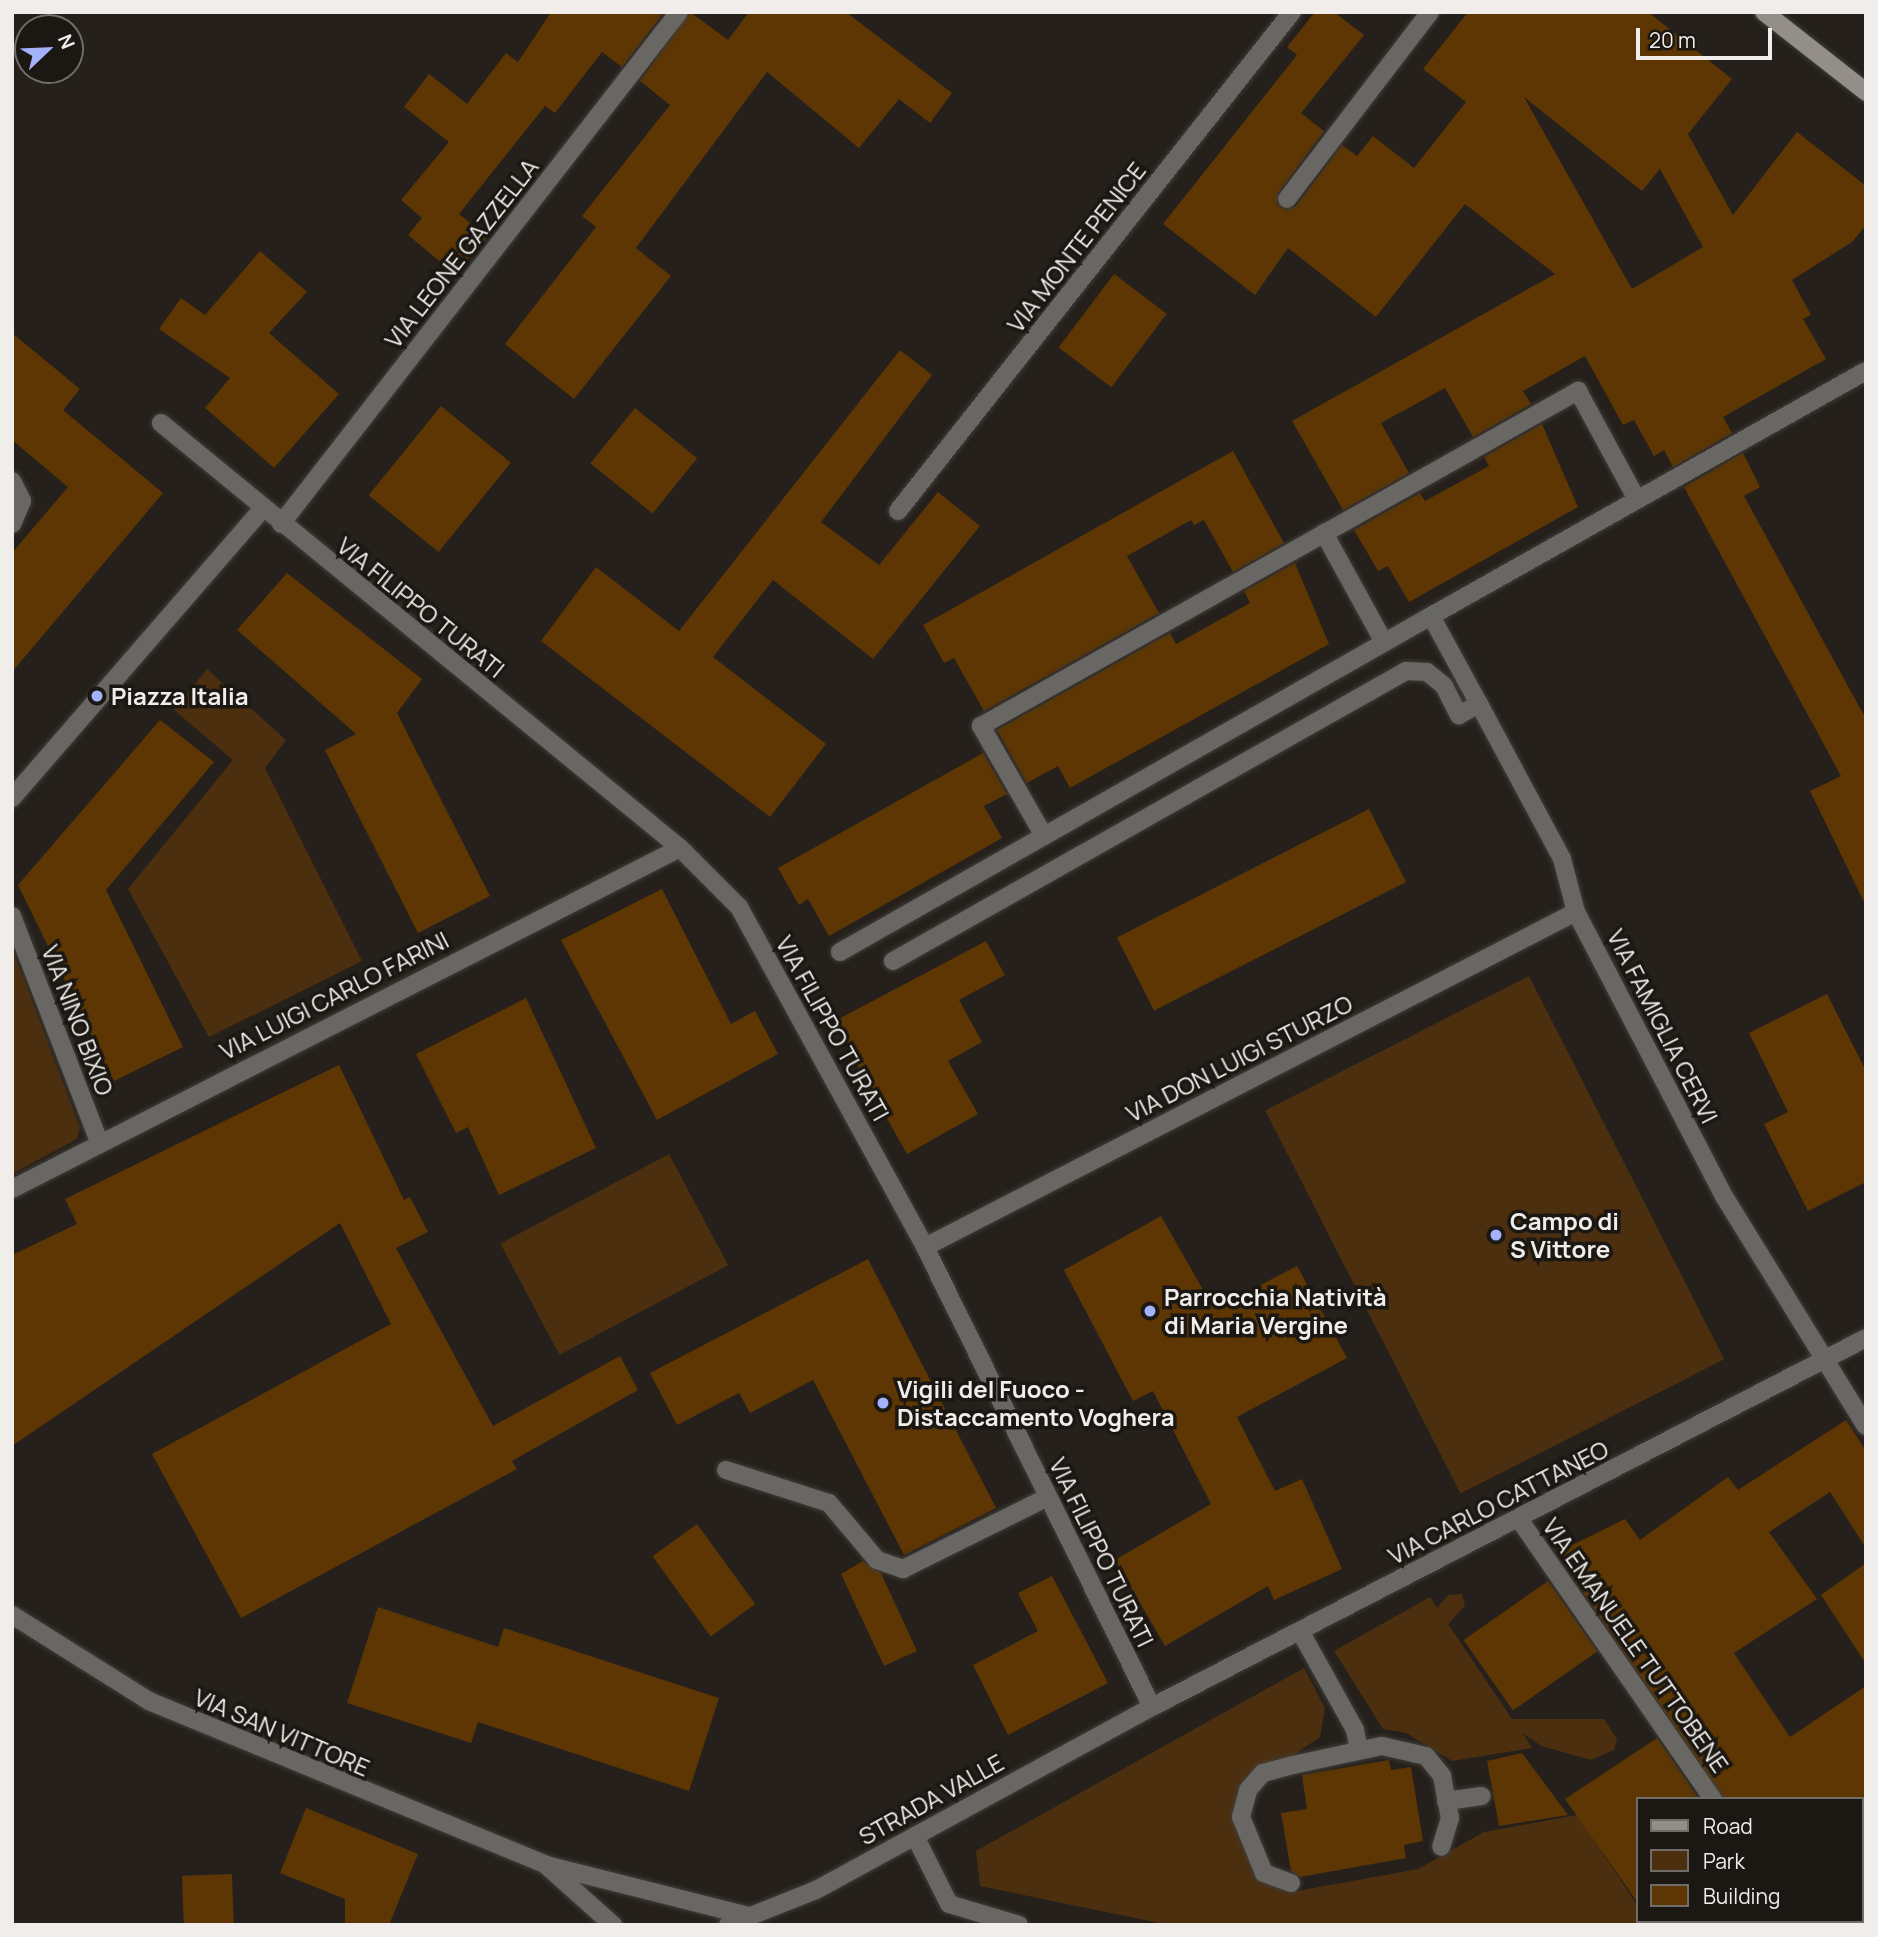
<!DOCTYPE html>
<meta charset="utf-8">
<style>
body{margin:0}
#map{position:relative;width:1878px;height:1937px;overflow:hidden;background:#25201b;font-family:Manrope,sans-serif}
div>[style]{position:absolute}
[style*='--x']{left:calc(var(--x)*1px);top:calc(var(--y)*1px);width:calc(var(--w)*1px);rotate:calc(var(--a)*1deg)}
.green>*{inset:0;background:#4c2f0e;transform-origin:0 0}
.building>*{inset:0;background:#5d3603;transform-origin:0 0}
.roads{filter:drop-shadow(0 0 2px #413d38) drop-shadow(0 0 2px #413d38)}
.lane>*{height:18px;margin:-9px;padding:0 9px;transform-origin:9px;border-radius:9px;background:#696764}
.street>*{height:18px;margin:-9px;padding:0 9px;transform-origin:9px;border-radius:9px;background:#696764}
.secondary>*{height:18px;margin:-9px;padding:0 9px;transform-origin:9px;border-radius:9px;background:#938e8a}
.dots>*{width:19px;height:19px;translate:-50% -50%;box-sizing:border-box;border:4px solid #1b1712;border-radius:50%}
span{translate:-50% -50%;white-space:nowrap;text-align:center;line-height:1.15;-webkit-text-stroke:7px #1b1712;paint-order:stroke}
.street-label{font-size:24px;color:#f0edea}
.poi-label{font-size:24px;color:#f0edea;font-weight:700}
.left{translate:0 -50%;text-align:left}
.frame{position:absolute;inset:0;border:14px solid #f0edea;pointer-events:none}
.legend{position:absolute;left:1636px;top:1797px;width:228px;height:126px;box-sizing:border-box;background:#1b1712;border:2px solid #706d68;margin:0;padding:9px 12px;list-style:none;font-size:21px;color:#f0edea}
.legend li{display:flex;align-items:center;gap:14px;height:35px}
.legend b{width:35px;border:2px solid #706d68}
.north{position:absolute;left:14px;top:14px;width:70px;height:70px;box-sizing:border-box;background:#1b1712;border:2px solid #706d68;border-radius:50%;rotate:67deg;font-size:19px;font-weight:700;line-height:28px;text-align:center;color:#f0edea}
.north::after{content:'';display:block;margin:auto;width:24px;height:32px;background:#a4b2fc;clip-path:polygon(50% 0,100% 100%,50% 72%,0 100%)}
.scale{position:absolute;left:1636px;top:28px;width:136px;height:32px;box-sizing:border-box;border:4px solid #f0edea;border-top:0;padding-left:9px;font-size:21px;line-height:24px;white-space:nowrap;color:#f0edea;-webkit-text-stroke:5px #1b1712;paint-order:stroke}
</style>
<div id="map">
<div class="green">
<div style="clip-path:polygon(207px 669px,286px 740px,265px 768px,362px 961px,209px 1037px,128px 889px,233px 760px,174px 710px)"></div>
<div style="clip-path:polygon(12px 948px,80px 1128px,77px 1139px,12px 1174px)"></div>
<div style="left:1529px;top:976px;width:430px;height:296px;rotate:63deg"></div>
<div style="left:669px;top:1154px;width:126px;height:191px;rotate:62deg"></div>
<div style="clip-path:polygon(1462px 1594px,1465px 1606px,1448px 1624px,1512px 1719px,1604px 1719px,1617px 1739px,1614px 1750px,1591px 1760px,1541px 1746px,1523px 1733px,1532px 1748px,1452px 1761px,1406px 1733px,1383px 1729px,1334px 1651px,1430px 1597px,1437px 1608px,1448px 1595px)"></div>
<div style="clip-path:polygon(1304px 1668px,1325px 1708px,1320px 1737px,1288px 1759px,1237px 1813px,1257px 1875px,1297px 1891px,1418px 1869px,1484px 1832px,1577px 1815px,1638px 1906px,1638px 1921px,1651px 1925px,1169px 1925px,980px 1886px,976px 1851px)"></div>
</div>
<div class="building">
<div style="clip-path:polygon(551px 12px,664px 12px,622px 67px,602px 52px,555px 113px,545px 106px,459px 214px,487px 237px,455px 274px,408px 235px,422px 218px,401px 200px,449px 142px,404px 107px,429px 74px,467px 104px,506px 53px,518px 62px)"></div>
<div style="clip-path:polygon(690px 12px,728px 40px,749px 12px,846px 12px,952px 93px,930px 123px,899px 99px,859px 148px,767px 72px,636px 248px,671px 276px,574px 399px,505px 344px,596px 227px,582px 216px,670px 105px,640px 81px)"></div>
<div style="clip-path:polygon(evenodd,1315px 12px,1334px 12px,1364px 35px,1301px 113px,1324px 131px,1278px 193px,1277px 204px,1285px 210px,1296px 206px,1342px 145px,1357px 156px,1373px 136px,1414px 168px,1466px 102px,1423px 69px,1468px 12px,1648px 12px,1732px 79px,1688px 134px,1733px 215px,1797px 132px,1866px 186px,1866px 225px,1852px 242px,1792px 280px,1811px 315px,1803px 319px,1826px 359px,1723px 417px,1732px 433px,1673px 467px,1664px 450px,1654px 456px,1634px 420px,1623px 425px,1585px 356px,1523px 391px,1531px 404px,1473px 437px,1445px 388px,1381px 423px,1409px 473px,1343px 510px,1292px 421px,1555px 274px,1465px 204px,1376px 317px,1288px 248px,1255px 295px,1163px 224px,1297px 55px,1287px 47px,1315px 12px,1524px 97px,1642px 191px,1660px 169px,1703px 247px,1632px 289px,1524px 97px)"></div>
<div style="clip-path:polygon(260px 251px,307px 292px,269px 333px,339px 394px,274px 468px,205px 408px,230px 378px,159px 329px,181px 298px,205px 315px)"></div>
<div style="left:1114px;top:274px;width:66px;height:92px;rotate:37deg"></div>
<div style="clip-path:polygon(12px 333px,80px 389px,63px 410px,163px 493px,12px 672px,12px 553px,68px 487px,12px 440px)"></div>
<div style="clip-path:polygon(900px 350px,932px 375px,821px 522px,879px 565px,938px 492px,980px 526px,873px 659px,773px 580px,713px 657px,826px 744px,770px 817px,541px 641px,596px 567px,679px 631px)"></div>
<div style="left:441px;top:406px;width:90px;height:115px;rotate:39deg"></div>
<div style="left:635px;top:408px;width:80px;height:71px;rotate:39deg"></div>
<div style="clip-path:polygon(1542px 424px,1578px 507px,1409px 602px,1388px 566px,1378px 571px,1354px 530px,1420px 493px,1425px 501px,1489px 466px,1484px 457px)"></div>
<div style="clip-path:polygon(1233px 451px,1284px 543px,1233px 572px,1204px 520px,1194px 525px,1191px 520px,1127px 556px,1159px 613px,984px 711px,954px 658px,944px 663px,923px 625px)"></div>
<div style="clip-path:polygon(1743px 453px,1760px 487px,1744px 496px,1866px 719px,1866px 906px,1810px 791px,1841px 776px,1684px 487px)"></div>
<div style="clip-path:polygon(1295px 563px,1329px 644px,1070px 788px,1058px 766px,1027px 783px,997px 730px,1170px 633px,1176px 644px,1250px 603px,1244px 591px)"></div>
<div style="clip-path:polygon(287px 573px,422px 679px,397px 713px,490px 896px,418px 933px,325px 750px,356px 734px,237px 630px)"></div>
<div style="clip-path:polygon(160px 720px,214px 762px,106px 890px,183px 1047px,114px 1081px,18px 885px)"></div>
<div style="clip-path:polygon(983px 753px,1007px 794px,984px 806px,1002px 838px,829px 936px,808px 899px,799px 905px,778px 868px)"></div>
<div style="left:1369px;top:809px;width:82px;height:283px;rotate:63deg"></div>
<div style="clip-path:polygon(662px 889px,731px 1024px,755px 1011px,778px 1054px,657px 1120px,561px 940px)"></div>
<div style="clip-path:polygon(986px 941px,1005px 975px,959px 1000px,982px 1042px,948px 1061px,978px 1114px,907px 1154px,833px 1022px)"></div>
<div style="clip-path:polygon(1827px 994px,1866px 1071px,1866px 1182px,1808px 1211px,1764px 1124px,1788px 1112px,1749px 1033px)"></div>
<div style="clip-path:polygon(526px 998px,596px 1148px,499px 1195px,468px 1127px,456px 1133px,416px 1054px)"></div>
<div style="clip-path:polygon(339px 1065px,404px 1200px,410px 1197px,428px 1232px,396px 1248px,493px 1426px,620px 1356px,638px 1390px,512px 1461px,517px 1469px,241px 1618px,152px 1454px,391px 1324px,340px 1223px,12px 1446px,12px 1255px,77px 1224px,65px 1199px)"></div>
<div style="clip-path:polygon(1161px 1216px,1214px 1309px,1297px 1266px,1347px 1358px,1237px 1417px,1275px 1491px,1302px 1479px,1342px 1569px,1274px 1600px,1268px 1586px,1165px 1646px,1115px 1560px,1211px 1504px,1153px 1391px,1133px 1401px,1064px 1270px)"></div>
<div style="clip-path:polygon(868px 1259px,996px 1508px,904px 1555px,813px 1380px,750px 1413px,739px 1393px,677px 1425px,650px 1373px)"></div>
<div style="clip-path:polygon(1846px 1420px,1866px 1451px,1866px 1548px,1830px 1492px,1769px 1532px,1817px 1599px,1734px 1653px,1790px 1737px,1866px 1686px,1866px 1799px,1724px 1799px,1556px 1553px,1625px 1519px,1640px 1540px,1728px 1477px,1738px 1490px)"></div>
<div style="left:697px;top:1524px;width:99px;height:55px;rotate:54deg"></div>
<div style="clip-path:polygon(863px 1561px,881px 1573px,917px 1651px,884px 1666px,841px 1574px)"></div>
<div style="clip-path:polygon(1866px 1563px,1866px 1664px,1821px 1595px)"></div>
<div style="clip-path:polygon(1052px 1576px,1108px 1683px,1008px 1735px,973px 1665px,1038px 1631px,1018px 1593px)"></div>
<div style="left:1548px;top:1581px;width:86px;height:103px;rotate:55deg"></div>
<div style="clip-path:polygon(378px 1607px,498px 1647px,504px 1628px,719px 1698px,689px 1791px,478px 1722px,471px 1743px,347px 1703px)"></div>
<div style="clip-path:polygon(1657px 1738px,1699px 1799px,1638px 1799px,1638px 1903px,1565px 1799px)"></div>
<div style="clip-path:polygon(1522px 1753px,1568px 1815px,1499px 1826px,1487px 1761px)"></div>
<div style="clip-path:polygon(1389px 1760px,1391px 1770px,1411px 1767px,1423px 1841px,1404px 1845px,1406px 1858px,1300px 1877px,1291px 1871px,1281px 1813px,1307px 1809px,1302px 1775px)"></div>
<div style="clip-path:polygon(306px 1808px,418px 1854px,389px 1925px,345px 1925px,345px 1899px,280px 1873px)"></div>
<div style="left:232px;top:1874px;width:51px;height:50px;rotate:88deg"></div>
</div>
<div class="roads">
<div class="lane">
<div style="--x:1287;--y:199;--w:235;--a:-52.6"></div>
<div style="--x:1324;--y:533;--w:124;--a:61.2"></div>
<div style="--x:1044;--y:836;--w:127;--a:-119.8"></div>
<div style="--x:981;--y:726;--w:685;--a:-29.3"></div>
<div style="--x:1578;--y:391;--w:122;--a:61.5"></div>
<div style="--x:840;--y:952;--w:680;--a:-29.62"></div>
<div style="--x:893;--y:961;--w:589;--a:-29.48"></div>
<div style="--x:1406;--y:671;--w:21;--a:3"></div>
<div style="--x:1427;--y:672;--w:22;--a:39"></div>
<div style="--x:1444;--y:686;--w:33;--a:63"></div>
<div style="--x:1459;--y:715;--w:23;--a:-29"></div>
<div style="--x:1479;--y:704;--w:100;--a:-118.6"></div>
<div style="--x:1431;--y:616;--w:499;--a:-29.4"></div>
<div style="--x:726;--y:1470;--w:108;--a:17.8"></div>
<div style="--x:829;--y:1503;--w:75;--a:49.9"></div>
<div style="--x:877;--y:1560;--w:28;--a:19"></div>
<div style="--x:903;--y:1569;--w:162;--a:-26.4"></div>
<div style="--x:1300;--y:1631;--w:113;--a:60.9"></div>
<div style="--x:1355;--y:1730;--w:21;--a:79"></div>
<div style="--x:1446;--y:1801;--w:36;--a:-8"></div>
<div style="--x:1291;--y:1883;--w:29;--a:-160"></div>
<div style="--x:1264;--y:1873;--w:61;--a:-112.3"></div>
<div style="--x:1241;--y:1817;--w:28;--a:-75"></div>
<div style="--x:1248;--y:1790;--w:23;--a:-49"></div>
<div style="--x:1263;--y:1773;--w:31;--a:-15"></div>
<div style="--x:1293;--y:1765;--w:91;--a:-12.1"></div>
<div style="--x:1382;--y:1746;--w:45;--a:12.8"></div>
<div style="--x:1426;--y:1756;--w:26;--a:51"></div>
<div style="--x:1442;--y:1776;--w:43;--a:79.2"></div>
<div style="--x:1450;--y:1818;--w:30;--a:107"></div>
</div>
<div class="street">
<div style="--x:161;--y:423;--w:671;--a:39.31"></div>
<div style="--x:680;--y:848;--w:83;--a:45"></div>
<div style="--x:739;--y:907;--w:388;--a:61.3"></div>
<div style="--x:925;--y:1247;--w:513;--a:63.73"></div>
<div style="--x:12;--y:481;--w:22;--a:63"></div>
<div style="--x:22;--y:501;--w:25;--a:113"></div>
<div style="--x:898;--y:511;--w:636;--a:-51.71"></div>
<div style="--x:281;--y:524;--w:648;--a:-52.14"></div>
<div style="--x:1479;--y:704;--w:176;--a:61.8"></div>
<div style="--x:1562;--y:859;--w:55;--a:75.2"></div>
<div style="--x:1576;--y:912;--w:322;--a:62.5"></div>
<div style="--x:1725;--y:1198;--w:268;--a:58.3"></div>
<div style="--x:12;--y:798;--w:382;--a:-49.1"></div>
<div style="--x:12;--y:916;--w:242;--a:68.9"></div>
<div style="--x:12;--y:1189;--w:750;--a:-27.04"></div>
<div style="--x:925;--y:1247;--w:732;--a:-27.23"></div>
<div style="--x:1519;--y:1519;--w:341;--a:55.3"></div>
<div style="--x:12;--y:1615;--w:162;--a:32.1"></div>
<div style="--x:149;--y:1701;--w:430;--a:22.4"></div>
<div style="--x:915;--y:1836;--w:76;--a:63.4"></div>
<div style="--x:949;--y:1904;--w:73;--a:16.7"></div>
<div style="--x:1798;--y:1921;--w:4;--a:63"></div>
<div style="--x:613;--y:1925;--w:90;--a:-138.2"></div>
<div style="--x:546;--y:1865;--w:209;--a:14.1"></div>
<div style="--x:728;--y:1925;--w:95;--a:-21.7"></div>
<div style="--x:816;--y:1890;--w:383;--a:-28.6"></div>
<div style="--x:1152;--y:1707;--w:804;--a:-27.33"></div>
</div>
<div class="secondary">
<div style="--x:1764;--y:12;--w:130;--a:38.1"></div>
</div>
</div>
<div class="dots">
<div style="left:97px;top:696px;background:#a4b2fc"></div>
<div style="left:1496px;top:1235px;background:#a4b2fc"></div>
<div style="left:1150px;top:1311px;background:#a4b2fc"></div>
<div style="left:883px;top:1403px;background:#a4b2fc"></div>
</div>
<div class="street-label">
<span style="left:1076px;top:247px;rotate:-52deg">VIA MONTE PENICE</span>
<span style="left:461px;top:253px;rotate:-52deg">VIA LEONE GAZZELLA</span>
<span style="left:421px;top:607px;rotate:39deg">VIA FILIPPO TURATI</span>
<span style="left:334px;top:995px;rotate:-27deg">VIA LUIGI CARLO FARINI</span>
<span style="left:78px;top:1020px;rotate:69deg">VIA NINO BIXIO</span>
<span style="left:1663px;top:1026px;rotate:63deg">VIA FAMIGLIA CERVI</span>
<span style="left:833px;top:1028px;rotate:61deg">VIA FILIPPO TURATI</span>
<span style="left:1239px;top:1058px;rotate:-27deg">VIA DON LUIGI STURZO</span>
<span style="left:1498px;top:1502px;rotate:-27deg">VIA CARLO CATTANEO</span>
<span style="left:1102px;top:1552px;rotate:64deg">VIA FILIPPO TURATI</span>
<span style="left:1636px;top:1645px;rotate:55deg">VIA EMANUELE TUTTOBENE</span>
<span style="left:282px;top:1732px;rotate:23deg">VIA SAN VITTORE</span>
<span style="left:931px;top:1799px;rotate:-29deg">STRADA VALLE</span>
</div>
<div class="poi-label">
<span class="left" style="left:111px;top:696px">Piazza Italia</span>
<span class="left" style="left:1510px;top:1235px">Campo di<br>S Vittore</span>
<span class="left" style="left:1164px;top:1311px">Parrocchia Natività<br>di Maria Vergine</span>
<span class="left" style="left:897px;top:1403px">Vigili del Fuoco -<br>Distaccamento Voghera</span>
</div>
<div class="frame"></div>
<ul class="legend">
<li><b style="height:9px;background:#938e8a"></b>Road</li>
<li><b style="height:19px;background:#4c2f0e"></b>Park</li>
<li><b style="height:19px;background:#5d3603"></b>Building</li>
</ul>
<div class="north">N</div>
<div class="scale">20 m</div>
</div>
